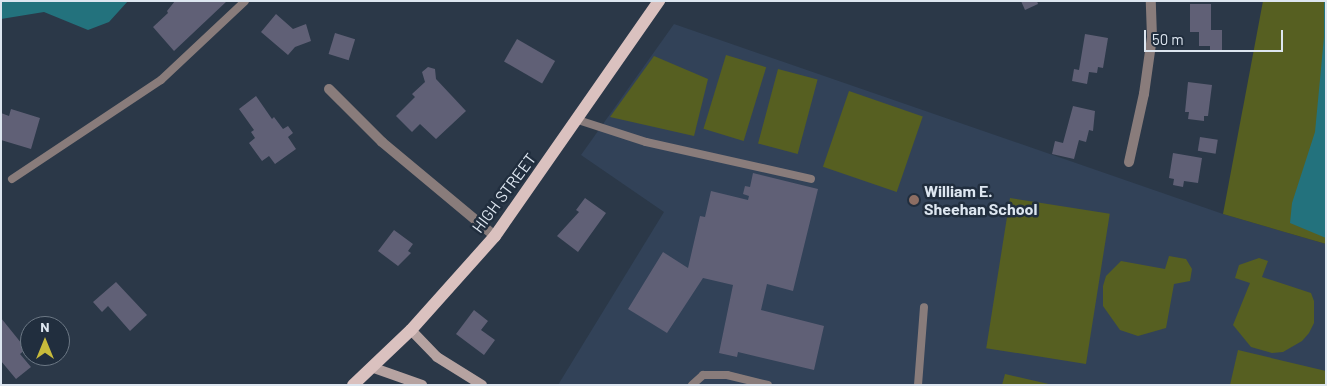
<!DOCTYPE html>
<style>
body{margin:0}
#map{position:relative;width:1327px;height:386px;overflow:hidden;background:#2b3848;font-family:Barlow,sans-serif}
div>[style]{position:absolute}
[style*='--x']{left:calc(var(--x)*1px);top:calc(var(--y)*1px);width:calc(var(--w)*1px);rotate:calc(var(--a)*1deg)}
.built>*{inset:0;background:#324258}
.green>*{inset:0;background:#565f21;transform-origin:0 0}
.water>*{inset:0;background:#23727d}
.building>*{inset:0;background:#606076;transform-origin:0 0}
.lane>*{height:8px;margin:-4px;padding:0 4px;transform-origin:4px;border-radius:4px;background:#897c7b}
.street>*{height:10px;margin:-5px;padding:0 5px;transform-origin:5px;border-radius:5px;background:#897c7b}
.secondary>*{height:10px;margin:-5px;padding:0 5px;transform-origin:5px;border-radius:5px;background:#b6a3a1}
.primary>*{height:12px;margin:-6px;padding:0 6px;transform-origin:6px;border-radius:6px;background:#dac1bf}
.dots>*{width:14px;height:14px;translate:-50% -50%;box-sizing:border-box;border:2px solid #212e3e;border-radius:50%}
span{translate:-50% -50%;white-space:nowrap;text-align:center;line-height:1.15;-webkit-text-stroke:5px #212e3e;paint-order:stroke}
.poi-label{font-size:16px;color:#dde6f0;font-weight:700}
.left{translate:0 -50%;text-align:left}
.street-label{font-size:16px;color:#dde6f0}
.frame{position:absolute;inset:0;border:2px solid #dde6f0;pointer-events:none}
.north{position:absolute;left:20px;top:316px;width:50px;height:50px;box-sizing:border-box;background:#212e3e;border:1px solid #6c7885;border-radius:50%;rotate:0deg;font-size:14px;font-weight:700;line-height:20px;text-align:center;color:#dde6f0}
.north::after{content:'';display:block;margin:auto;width:18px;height:22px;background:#c8bb3b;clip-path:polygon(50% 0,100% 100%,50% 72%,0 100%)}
.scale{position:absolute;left:1144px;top:30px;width:139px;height:22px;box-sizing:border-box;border:2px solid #dde6f0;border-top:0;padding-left:6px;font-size:15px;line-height:18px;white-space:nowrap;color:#dde6f0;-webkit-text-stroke:4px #212e3e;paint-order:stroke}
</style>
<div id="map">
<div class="built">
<div style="clip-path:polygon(674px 24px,1223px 214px,1326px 244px,1326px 385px,558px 385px,664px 212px,581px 155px)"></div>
</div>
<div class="green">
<div style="clip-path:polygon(1263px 1px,1326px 1px,1326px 244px,1223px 214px)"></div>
<div style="left:726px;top:55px;width:42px;height:77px;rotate:17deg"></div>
<div style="clip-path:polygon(654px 56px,708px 79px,694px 136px,610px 117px)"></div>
<div style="left:778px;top:69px;width:41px;height:77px;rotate:15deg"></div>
<div style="left:849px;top:91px;width:78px;height:80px;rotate:19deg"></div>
<div style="left:1010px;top:198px;width:101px;height:152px;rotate:9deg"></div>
<div style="clip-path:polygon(1169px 256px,1186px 259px,1192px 269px,1190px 281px,1174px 284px,1166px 328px,1138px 336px,1120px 330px,1103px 306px,1103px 286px,1106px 276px,1121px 261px,1165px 269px)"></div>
<div style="clip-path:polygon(1259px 258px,1268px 261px,1262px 277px,1311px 293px,1314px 301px,1314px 323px,1309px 333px,1302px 341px,1283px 352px,1272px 353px,1251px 347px,1233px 325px,1250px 283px,1235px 278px,1239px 265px)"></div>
<div style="clip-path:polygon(1238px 350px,1326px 371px,1326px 385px,1230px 385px)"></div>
<div style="clip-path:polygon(1005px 374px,1053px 385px,1002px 385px)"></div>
</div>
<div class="water">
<div style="clip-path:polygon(1px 1px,128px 1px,109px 22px,88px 30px,44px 12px,1px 19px)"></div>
<div style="clip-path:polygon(1324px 1px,1326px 1px,1326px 238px,1290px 223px,1292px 203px,1315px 132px,1324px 37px)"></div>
</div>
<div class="building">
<div style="clip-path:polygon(175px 1px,227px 1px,174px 51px,153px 27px,168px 13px,167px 11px)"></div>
<div style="clip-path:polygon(1021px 1px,1037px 1px,1038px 4px,1025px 10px)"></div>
<div style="clip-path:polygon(1190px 4px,1211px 4px,1211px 30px,1222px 30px,1222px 52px,1210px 52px,1210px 46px,1199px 46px,1199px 32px,1190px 32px)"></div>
<div style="clip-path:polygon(276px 14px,293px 29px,306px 24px,311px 41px,295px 47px,288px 55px,261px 32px)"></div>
<div style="left:335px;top:33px;width:21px;height:22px;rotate:17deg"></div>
<div style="clip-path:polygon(1085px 34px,1108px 38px,1103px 68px,1098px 67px,1097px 73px,1089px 72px,1087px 84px,1072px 81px,1074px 69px,1079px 70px)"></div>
<div style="left:517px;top:39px;width:44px;height:26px;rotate:30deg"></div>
<div style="clip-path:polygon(428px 67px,435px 69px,436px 79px,466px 111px,436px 139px,420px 124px,412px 132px,396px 116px,415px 97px,412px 94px,425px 82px,422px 72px)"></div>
<div style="clip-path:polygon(1188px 82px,1212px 85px,1208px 116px,1204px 116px,1204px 121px,1188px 119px,1189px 112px,1185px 112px)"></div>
<div style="clip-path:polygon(256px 96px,272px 119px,274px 117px,283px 129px,288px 126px,293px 133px,288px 137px,296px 149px,275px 164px,269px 156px,262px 161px,249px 143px,255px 138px,251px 132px,254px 130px,239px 109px)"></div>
<div style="clip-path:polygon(1073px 106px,1095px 111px,1093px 131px,1089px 130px,1086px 142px,1079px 140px,1074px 159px,1052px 154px,1055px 141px,1063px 143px)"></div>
<div style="clip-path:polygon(11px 109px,40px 118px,31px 149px,1px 140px,1px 113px,9px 116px)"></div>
<div style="left:1200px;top:137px;width:18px;height:14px;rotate:9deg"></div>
<div style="clip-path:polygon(1173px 153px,1202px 158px,1198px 183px,1184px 181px,1183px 187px,1173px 185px,1174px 179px,1169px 178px)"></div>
<div style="clip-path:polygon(753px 173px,818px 189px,793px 291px,767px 284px,761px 310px,824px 326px,814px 370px,738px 352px,737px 357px,719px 353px,733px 285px,703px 278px,667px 333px,628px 309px,663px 252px,688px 268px,700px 216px,705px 217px,711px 191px,748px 200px,749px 196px,743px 194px,745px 186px,750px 187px)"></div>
<div style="clip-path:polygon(585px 198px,606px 213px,578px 252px,557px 236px,579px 212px,576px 210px)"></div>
<div style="clip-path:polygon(394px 230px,413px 244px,408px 251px,411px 253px,398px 266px,378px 251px)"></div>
<div style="clip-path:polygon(116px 282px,147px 315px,130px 331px,108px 306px,102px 312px,93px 302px)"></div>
<div style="clip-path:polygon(474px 310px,488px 321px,481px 330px,495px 340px,484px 355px,456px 334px)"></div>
<div style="clip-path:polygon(1px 318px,26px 349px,20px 354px,31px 367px,16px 379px,1px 361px)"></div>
</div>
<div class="lane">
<div style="--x:578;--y:120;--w:71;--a:17.9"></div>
<div style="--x:646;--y:142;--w:169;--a:12.6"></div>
<div style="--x:12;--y:179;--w:179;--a:-33.6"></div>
<div style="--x:161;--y:80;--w:115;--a:-43.2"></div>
<div style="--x:692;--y:385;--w:15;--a:-42"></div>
<div style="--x:703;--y:375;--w:24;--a:0"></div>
<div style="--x:727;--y:375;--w:42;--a:13.7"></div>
<div style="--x:918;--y:385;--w:78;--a:-85.6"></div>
</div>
<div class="street">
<div style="--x:329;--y:89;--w:75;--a:45"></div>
<div style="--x:382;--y:142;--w:147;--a:39.8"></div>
<div style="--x:1129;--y:162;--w:70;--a:-77.6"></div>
<div style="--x:1144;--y:94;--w:58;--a:-82"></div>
<div style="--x:1152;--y:37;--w:36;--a:-92"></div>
</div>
<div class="secondary">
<div style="--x:411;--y:330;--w:37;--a:46"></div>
<div style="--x:437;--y:357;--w:53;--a:31.9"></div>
<div style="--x:374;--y:368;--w:51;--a:19.5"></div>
</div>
<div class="primary">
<div style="--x:353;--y:385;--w:80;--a:-43.5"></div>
<div style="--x:411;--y:330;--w:126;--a:-48.2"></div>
<div style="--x:495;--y:236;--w:287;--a:-55.1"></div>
</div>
<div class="dots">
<div style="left:914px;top:200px;background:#8d6e63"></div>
</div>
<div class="poi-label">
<span class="left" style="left:924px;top:200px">William E.<br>Sheehan School</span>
</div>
<div class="street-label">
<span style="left:504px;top:193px;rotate:-53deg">HIGH STREET</span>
</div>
<div class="frame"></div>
<div class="north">N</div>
<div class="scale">50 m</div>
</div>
